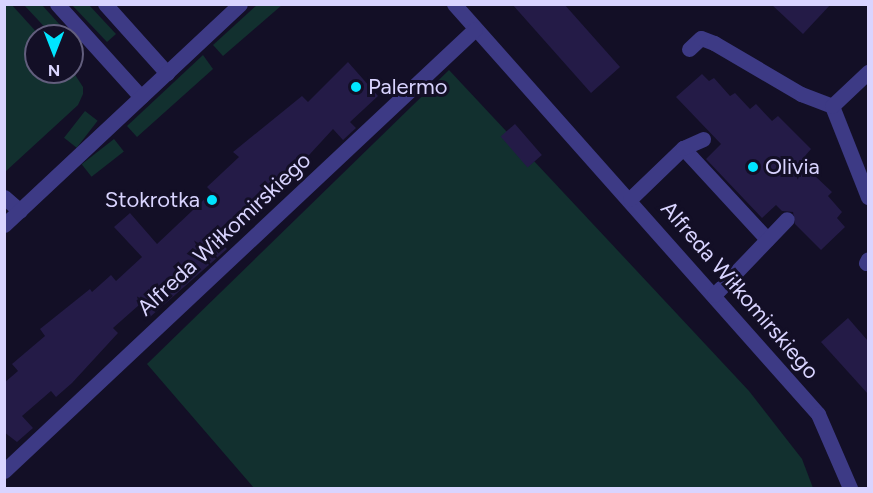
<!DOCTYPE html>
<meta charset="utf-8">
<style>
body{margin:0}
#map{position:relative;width:873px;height:493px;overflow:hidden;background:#130f26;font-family:Figtree,sans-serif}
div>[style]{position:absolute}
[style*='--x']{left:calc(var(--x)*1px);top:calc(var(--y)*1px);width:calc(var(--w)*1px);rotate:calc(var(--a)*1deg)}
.green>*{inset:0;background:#12302f;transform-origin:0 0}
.building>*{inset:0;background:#241b47;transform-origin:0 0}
.minor>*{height:15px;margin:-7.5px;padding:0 7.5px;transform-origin:7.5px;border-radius:7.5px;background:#3d3a85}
.dots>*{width:16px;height:16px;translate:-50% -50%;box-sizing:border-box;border:3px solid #130f26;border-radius:50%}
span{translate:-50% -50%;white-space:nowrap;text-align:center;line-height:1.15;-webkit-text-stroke:6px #130f26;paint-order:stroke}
.poi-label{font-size:22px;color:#d9d4ff}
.left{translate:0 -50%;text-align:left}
.right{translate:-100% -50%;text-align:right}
.street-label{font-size:22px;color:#d9d4ff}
.frame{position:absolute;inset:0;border:6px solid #d9d4ff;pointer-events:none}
.north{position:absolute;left:24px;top:24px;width:60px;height:60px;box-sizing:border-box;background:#130f26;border:2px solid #625e7d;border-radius:50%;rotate:180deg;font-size:16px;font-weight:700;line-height:24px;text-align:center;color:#d9d4ff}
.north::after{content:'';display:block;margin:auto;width:21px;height:27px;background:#00e5ff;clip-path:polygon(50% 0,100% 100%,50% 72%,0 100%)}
</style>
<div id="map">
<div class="green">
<div style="clip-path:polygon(11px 4px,40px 36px,36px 36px,36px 72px,72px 70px,83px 87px,83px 94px,78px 105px,5px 172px,4px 5px)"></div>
<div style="clip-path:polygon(258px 4px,282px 5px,223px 56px,213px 45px)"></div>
<div style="clip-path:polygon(24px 5px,42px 5px,70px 36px,53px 36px)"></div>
<div style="clip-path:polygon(72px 5px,89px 5px,116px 34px,107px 42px)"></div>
<div style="clip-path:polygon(203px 55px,213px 69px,137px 137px,127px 126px)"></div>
<div style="clip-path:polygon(449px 70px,749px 391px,802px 459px,813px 488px,254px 488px,147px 364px)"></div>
<div style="left:85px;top:111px;width:16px;height:34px;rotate:38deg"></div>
<div style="left:114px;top:139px;width:16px;height:41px;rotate:52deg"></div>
</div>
<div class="building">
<div style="clip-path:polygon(512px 4px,564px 4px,620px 67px,591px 93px)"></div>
<div style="clip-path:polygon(771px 4px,831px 4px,803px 34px)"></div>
<div style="clip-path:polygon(348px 62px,378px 96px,350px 122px,356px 128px,343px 140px,333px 129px,264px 204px,249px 218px,244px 213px,216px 238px,227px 249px,150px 317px,139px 305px,113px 328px,118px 333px,72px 383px,56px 397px,51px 391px,22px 416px,33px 428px,17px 442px,4px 432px,4px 383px,18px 371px,12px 364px,45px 336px,40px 329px,90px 289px,92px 292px,111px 275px,116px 281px,142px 257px,114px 227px,130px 213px,157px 244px,212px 192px,207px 187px,239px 157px,233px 152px,302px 96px,308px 102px)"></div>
<div style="clip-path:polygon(702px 74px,709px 81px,714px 78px,730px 96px,735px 93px,750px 109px,756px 104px,772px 121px,778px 116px,811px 149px,805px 156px,819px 171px,814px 175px,832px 192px,828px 196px,842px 212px,837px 218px,845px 227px,821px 250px,795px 224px,793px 212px,782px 211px,776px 205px,762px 218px,706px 159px,721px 144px,676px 97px)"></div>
<div style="left:515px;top:124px;width:41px;height:19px;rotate:49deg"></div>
<div style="clip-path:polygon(848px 318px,868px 341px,868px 394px,821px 342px)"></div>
</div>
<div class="minor">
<div style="--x:57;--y:4;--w:125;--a:47.9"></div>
<div style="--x:105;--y:4;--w:93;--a:48.1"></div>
<div style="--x:454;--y:4;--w:548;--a:48.4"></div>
<div style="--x:818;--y:414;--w:81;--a:66.6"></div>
<div style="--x:689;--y:49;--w:16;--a:-43"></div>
<div style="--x:701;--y:38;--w:14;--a:21"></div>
<div style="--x:714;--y:43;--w:101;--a:30.4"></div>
<div style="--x:801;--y:94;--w:33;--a:21"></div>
<div style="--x:832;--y:106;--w:98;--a:68.4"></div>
<div style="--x:832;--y:106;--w:50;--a:-43.4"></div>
<div style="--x:683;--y:148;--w:124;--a:47.3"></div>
<div style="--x:4;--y:197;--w:21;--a:41"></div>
<div style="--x:630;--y:199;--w:74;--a:-43.9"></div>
<div style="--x:683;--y:148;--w:22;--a:-24"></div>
<div style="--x:4;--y:225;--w:323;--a:-43.1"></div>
<div style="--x:866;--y:263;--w:4;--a:-63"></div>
<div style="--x:714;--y:295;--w:105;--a:-46.2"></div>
<div style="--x:4;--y:471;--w:646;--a:-43.18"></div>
</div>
<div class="dots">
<div style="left:356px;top:87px;background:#00e5ff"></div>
<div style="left:753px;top:167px;background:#00e5ff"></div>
<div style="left:212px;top:200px;background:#00e5ff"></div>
</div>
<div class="poi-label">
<span class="left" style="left:368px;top:87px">Palermo</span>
<span class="left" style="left:765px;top:167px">Olivia</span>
<span class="right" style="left:200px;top:200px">Stokrotka</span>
</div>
<div class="street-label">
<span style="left:224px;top:234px;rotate:-43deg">Alfreda Wiłkomirskiego</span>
<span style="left:740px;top:290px;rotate:49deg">Alfreda Wiłkomirskiego</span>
</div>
<div class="frame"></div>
<div class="north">N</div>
</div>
